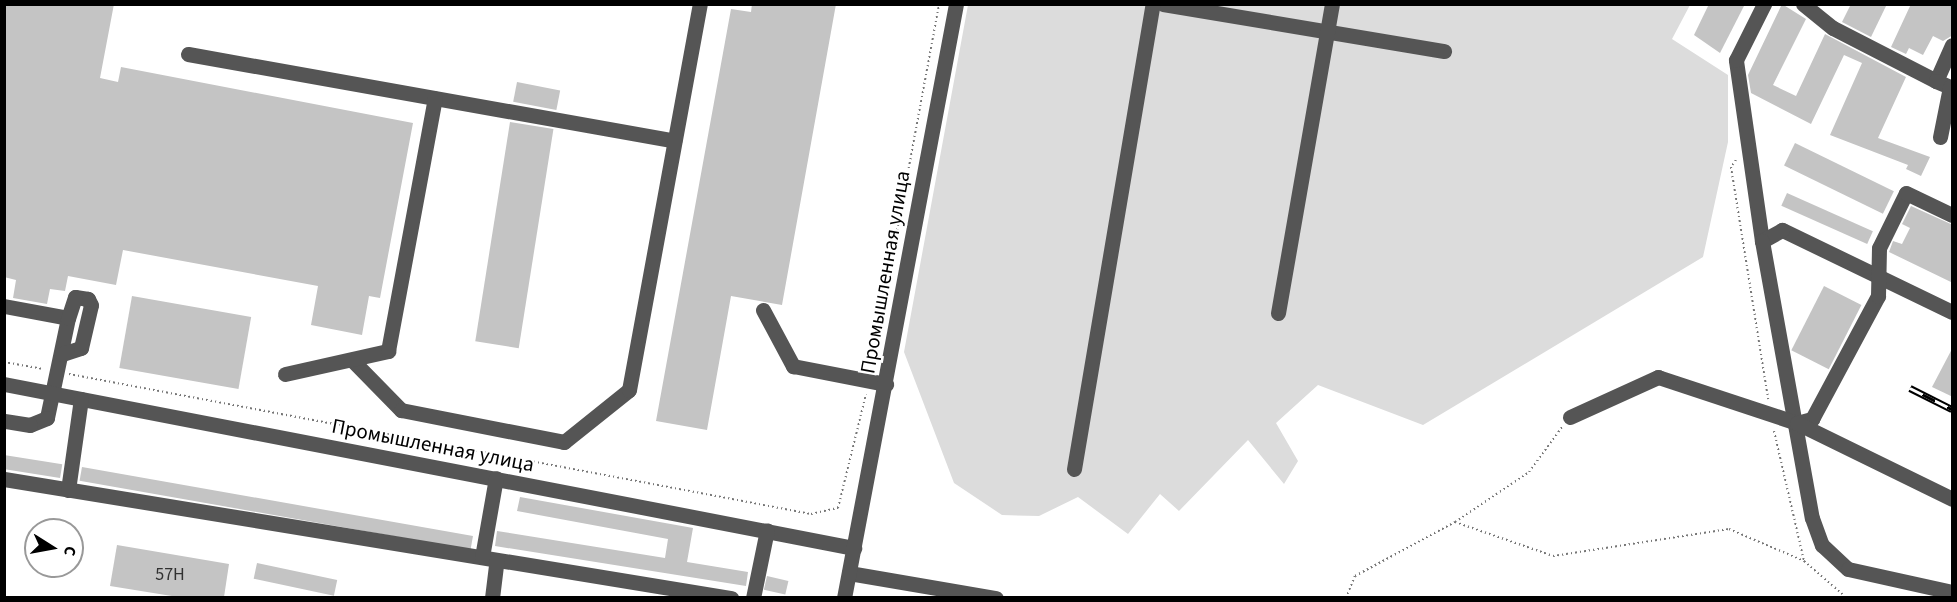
<!DOCTYPE html>
<meta charset="utf-8">
<style>
body{margin:0}
#map{position:relative;width:1957px;height:602px;overflow:hidden;background:#fff;font-family:"Source Sans 3",sans-serif}
div>[style]{position:absolute}
[style*='--x']{left:calc(var(--x)*1px);top:calc(var(--y)*1px);width:calc(var(--w)*1px);rotate:calc(var(--a)*1deg)}
.green>*{inset:0;background:#dcdcdc}
.building>*{inset:0;background:#c4c4c4;transform-origin:0 0}
.path>*{height:2px;margin-top:-1px;transform-origin:0;background:repeating-linear-gradient(90deg,#777 0 1.5px,transparent 0 4.5px)}
.minor>*{height:15px;margin:-7.5px;padding:0 7.5px;transform-origin:7.5px;border-radius:7.5px;background:#555}
.rail>*{height:7px;margin-top:-3.5px;transform-origin:0;background:repeating-linear-gradient(90deg,#fff 0 14px,#000 0 28px);box-sizing:border-box;border-block:2px solid #000}
span{translate:-50% -50%;white-space:nowrap;text-align:center;line-height:1.15;-webkit-text-stroke:5px #fff;paint-order:stroke}
.number-label{font-size:18px;color:#313131}
.number-label span{-webkit-text-stroke-width:0}
.street-label{font-size:21px;color:#000}
.frame{position:absolute;inset:0;border:6px solid #000;pointer-events:none}
.north{position:absolute;left:24px;top:518px;width:60px;height:60px;box-sizing:border-box;background:#fff;border:2px solid #999;border-radius:50%;rotate:101deg;font-size:16px;font-weight:700;line-height:24px;text-align:center;color:#000}
.north::after{content:'';display:block;margin:auto;width:21px;height:27px;background:#000;clip-path:polygon(50% 0,100% 100%,50% 72%,0 100%)}
</style>
<div id="map">
<div class="green">
<div style="clip-path:polygon(968px 5px,1690px 5px,1672px 39px,1728px 75px,1728px 142px,1703px 257px,1423px 425px,1318px 385px,1276px 423px,1298px 461px,1284px 484px,1248px 440px,1179px 511px,1160px 494px,1128px 534px,1078px 497px,1039px 516px,1002px 515px,954px 483px,904px 352px)"></div>
</div>
<div class="building">
<div style="clip-path:polygon(4px 4px,114px 4px,100px 78px,118px 82px,121px 67px,413px 123px,380px 298px,369px 296px,362px 335px,311px 325px,318px 286px,123px 250px,116px 285px,68px 276px,65px 291px,50px 289px,47px 304px,13px 298px,16px 280px,4px 277px)"></div>
<div style="clip-path:polygon(752px 4px,836px 4px,782px 305px,731px 296px,707px 430px,656px 421px,731px 9px,751px 12px)"></div>
<div style="clip-path:polygon(1709px 4px,1745px 4px,1720px 53px,1694px 35px)"></div>
<div style="clip-path:polygon(1782px 4px,1806px 19px,1773px 85px,1796px 96px,1825px 34px,1906px 77px,1878px 138px,1930px 157px,1921px 176px,1906px 169px,1908px 165px,1830px 135px,1862px 63px,1844px 55px,1811px 124px,1751px 93px,1748px 75px)"></div>
<div style="clip-path:polygon(1851px 4px,1887px 4px,1871px 37px,1842px 22px)"></div>
<div style="clip-path:polygon(1911px 4px,1953px 4px,1953px 35px,1943px 41px,1933px 36px,1923px 55px,1909px 48px,1906px 54px,1891px 47px)"></div>
<div style="left:517px;top:82px;width:44px;height:20px;rotate:11deg"></div>
<div style="left:510px;top:122px;width:44px;height:222px;rotate:9deg"></div>
<div style="left:1795px;top:143px;width:110px;height:25px;rotate:26deg"></div>
<div style="left:1787px;top:193px;width:94px;height:14px;rotate:24deg"></div>
<div style="clip-path:polygon(1911px 206px,1953px 225px,1953px 283px,1889px 252px,1893px 241px,1902px 244px,1910px 228px,1902px 224px)"></div>
<div style="left:1824px;top:286px;width:42px;height:72px;rotate:27deg"></div>
<div style="left:132px;top:296px;width:121px;height:73px;rotate:10deg"></div>
<div style="clip-path:polygon(1953px 347px,1953px 397px,1932px 387px)"></div>
<div style="left:4px;top:455px;width:59px;height:14px;rotate:9deg"></div>
<div style="left:82px;top:467px;width:397px;height:14px;rotate:10deg"></div>
<div style="clip-path:polygon(520px 497px,693px 528px,687px 562px,748px 572px,746px 586px,495px 546px,497px 531px,665px 558px,668px 539px,517px 511px)"></div>
<div style="clip-path:polygon(117px 545px,229px 564px,224px 597px,178px 597px,110px 586px)"></div>
<div style="left:257px;top:563px;width:82px;height:16px;rotate:12deg"></div>
<div style="left:767px;top:576px;width:22px;height:14px;rotate:13deg"></div>
</div>
<div class="path">
<div style="--x:1736;--y:160;--w:9;--a:126"></div>
<div style="--x:1731;--y:167;--w:235;--a:80.9"></div>
<div style="--x:880;--y:323;--w:324;--a:-79.5"></div>
<div style="--x:4;--y:362;--w:40;--a:10"></div>
<div style="--x:69;--y:374;--w:755;--a:10.68"></div>
<div style="--x:811;--y:514;--w:28;--a:-13"></div>
<div style="--x:838;--y:508;--w:117;--a:-76.2"></div>
<div style="--x:1774;--y:431;--w:133;--a:77"></div>
<div style="--x:1804;--y:561;--w:57;--a:40.7"></div>
<div style="--x:1455;--y:522;--w:104;--a:19.1"></div>
<div style="--x:1553;--y:556;--w:178;--a:-8.7"></div>
<div style="--x:1729;--y:529;--w:82;--a:23.1"></div>
<div style="--x:1346;--y:598;--w:24;--a:-68"></div>
<div style="--x:1355;--y:576;--w:114;--a:-28.4"></div>
<div style="--x:1455;--y:522;--w:89;--a:-34"></div>
<div style="--x:1529;--y:472;--w:56;--a:-53.7"></div>
</div>
<div class="minor">
<div style="--x:1163;--y:4;--w:285;--a:9.5"></div>
<div style="--x:1803;--y:4;--w:38;--a:39"></div>
<div style="--x:1833;--y:28;--w:116;--a:27.2"></div>
<div style="--x:1936;--y:81;--w:39;--a:-66"></div>
<div style="--x:188;--y:54;--w:494;--a:10.1"></div>
<div style="--x:1936;--y:81;--w:15;--a:23"></div>
<div style="--x:1950;--y:87;--w:51;--a:101.3"></div>
<div style="--x:1762;--y:241;--w:183;--a:-98.2"></div>
<div style="--x:1736;--y:60;--w:63;--a:-63.4"></div>
<div style="--x:4;--y:306;--w:65;--a:10.6"></div>
<div style="--x:68;--y:318;--w:102;--a:101.9"></div>
<div style="--x:47;--y:418;--w:18;--a:158"></div>
<div style="--x:30;--y:425;--w:26;--a:-171"></div>
<div style="--x:763;--y:310;--w:64;--a:61.8"></div>
<div style="--x:793;--y:366;--w:95;--a:11"></div>
<div style="--x:1952;--y:312;--w:189;--a:-154.2"></div>
<div style="--x:1782;--y:230;--w:23;--a:151"></div>
<div style="--x:1762;--y:241;--w:281;--a:79.8"></div>
<div style="--x:1812;--y:518;--w:29;--a:70"></div>
<div style="--x:1822;--y:545;--w:35;--a:43"></div>
<div style="--x:1848;--y:569;--w:107;--a:12.5"></div>
<div style="--x:1278;--y:313;--w:314;--a:-80.1"></div>
<div style="--x:62;--y:354;--w:20;--a:-18"></div>
<div style="--x:81;--y:348;--w:44;--a:-76.9"></div>
<div style="--x:91;--y:305;--w:7;--a:-117"></div>
<div style="--x:88;--y:299;--w:13;--a:-171"></div>
<div style="--x:75;--y:297;--w:22;--a:108"></div>
<div style="--x:353;--y:361;--w:69;--a:45.6"></div>
<div style="--x:401;--y:410;--w:166;--a:11.1"></div>
<div style="--x:564;--y:442;--w:83;--a:-38.7"></div>
<div style="--x:629;--y:390;--w:392;--a:-79.6"></div>
<div style="--x:285;--y:374;--w:106;--a:-12.6"></div>
<div style="--x:388;--y:351;--w:257;--a:-79.5"></div>
<div style="--x:4;--y:384;--w:866;--a:10.92"></div>
<div style="--x:1570;--y:417;--w:97;--a:-24.4"></div>
<div style="--x:1658;--y:377;--w:146;--a:18.3"></div>
<div style="--x:1797;--y:423;--w:16;--a:-15"></div>
<div style="--x:1812;--y:419;--w:140;--a:-61.8"></div>
<div style="--x:1878;--y:296;--w:48;--a:-88.8"></div>
<div style="--x:1879;--y:248;--w:61;--a:-63.9"></div>
<div style="--x:1906;--y:193;--w:51;--a:25.6"></div>
<div style="--x:1797;--y:423;--w:173;--a:26.1"></div>
<div style="--x:1074;--y:469;--w:472;--a:-80.4"></div>
<div style="--x:4;--y:479;--w:737;--a:9.3"></div>
<div style="--x:68;--y:490;--w:92;--a:-81.9"></div>
<div style="--x:482;--y:557;--w:80;--a:-80"></div>
<div style="--x:849;--y:573;--w:149;--a:9.7"></div>
<div style="--x:492;--y:598;--w:38;--a:-83"></div>
<div style="--x:753;--y:598;--w:69;--a:-78.4"></div>
<div style="--x:844;--y:598;--w:604;--a:-79.32"></div>
</div>
<div class="rail">
<div style="--x:1910;--y:388;--w:47;--a:26.6"></div>
</div>
<div class="number-label">
<span style="left:170px;top:575px">57Н</span>
</div>
<div class="street-label">
<span style="left:885px;top:272px;rotate:-80deg">Промышленная улица</span>
<span style="left:433px;top:445px;rotate:11deg">Промышленная улица</span>
</div>
<div class="frame"></div>
<div class="north">С</div>
</div>
